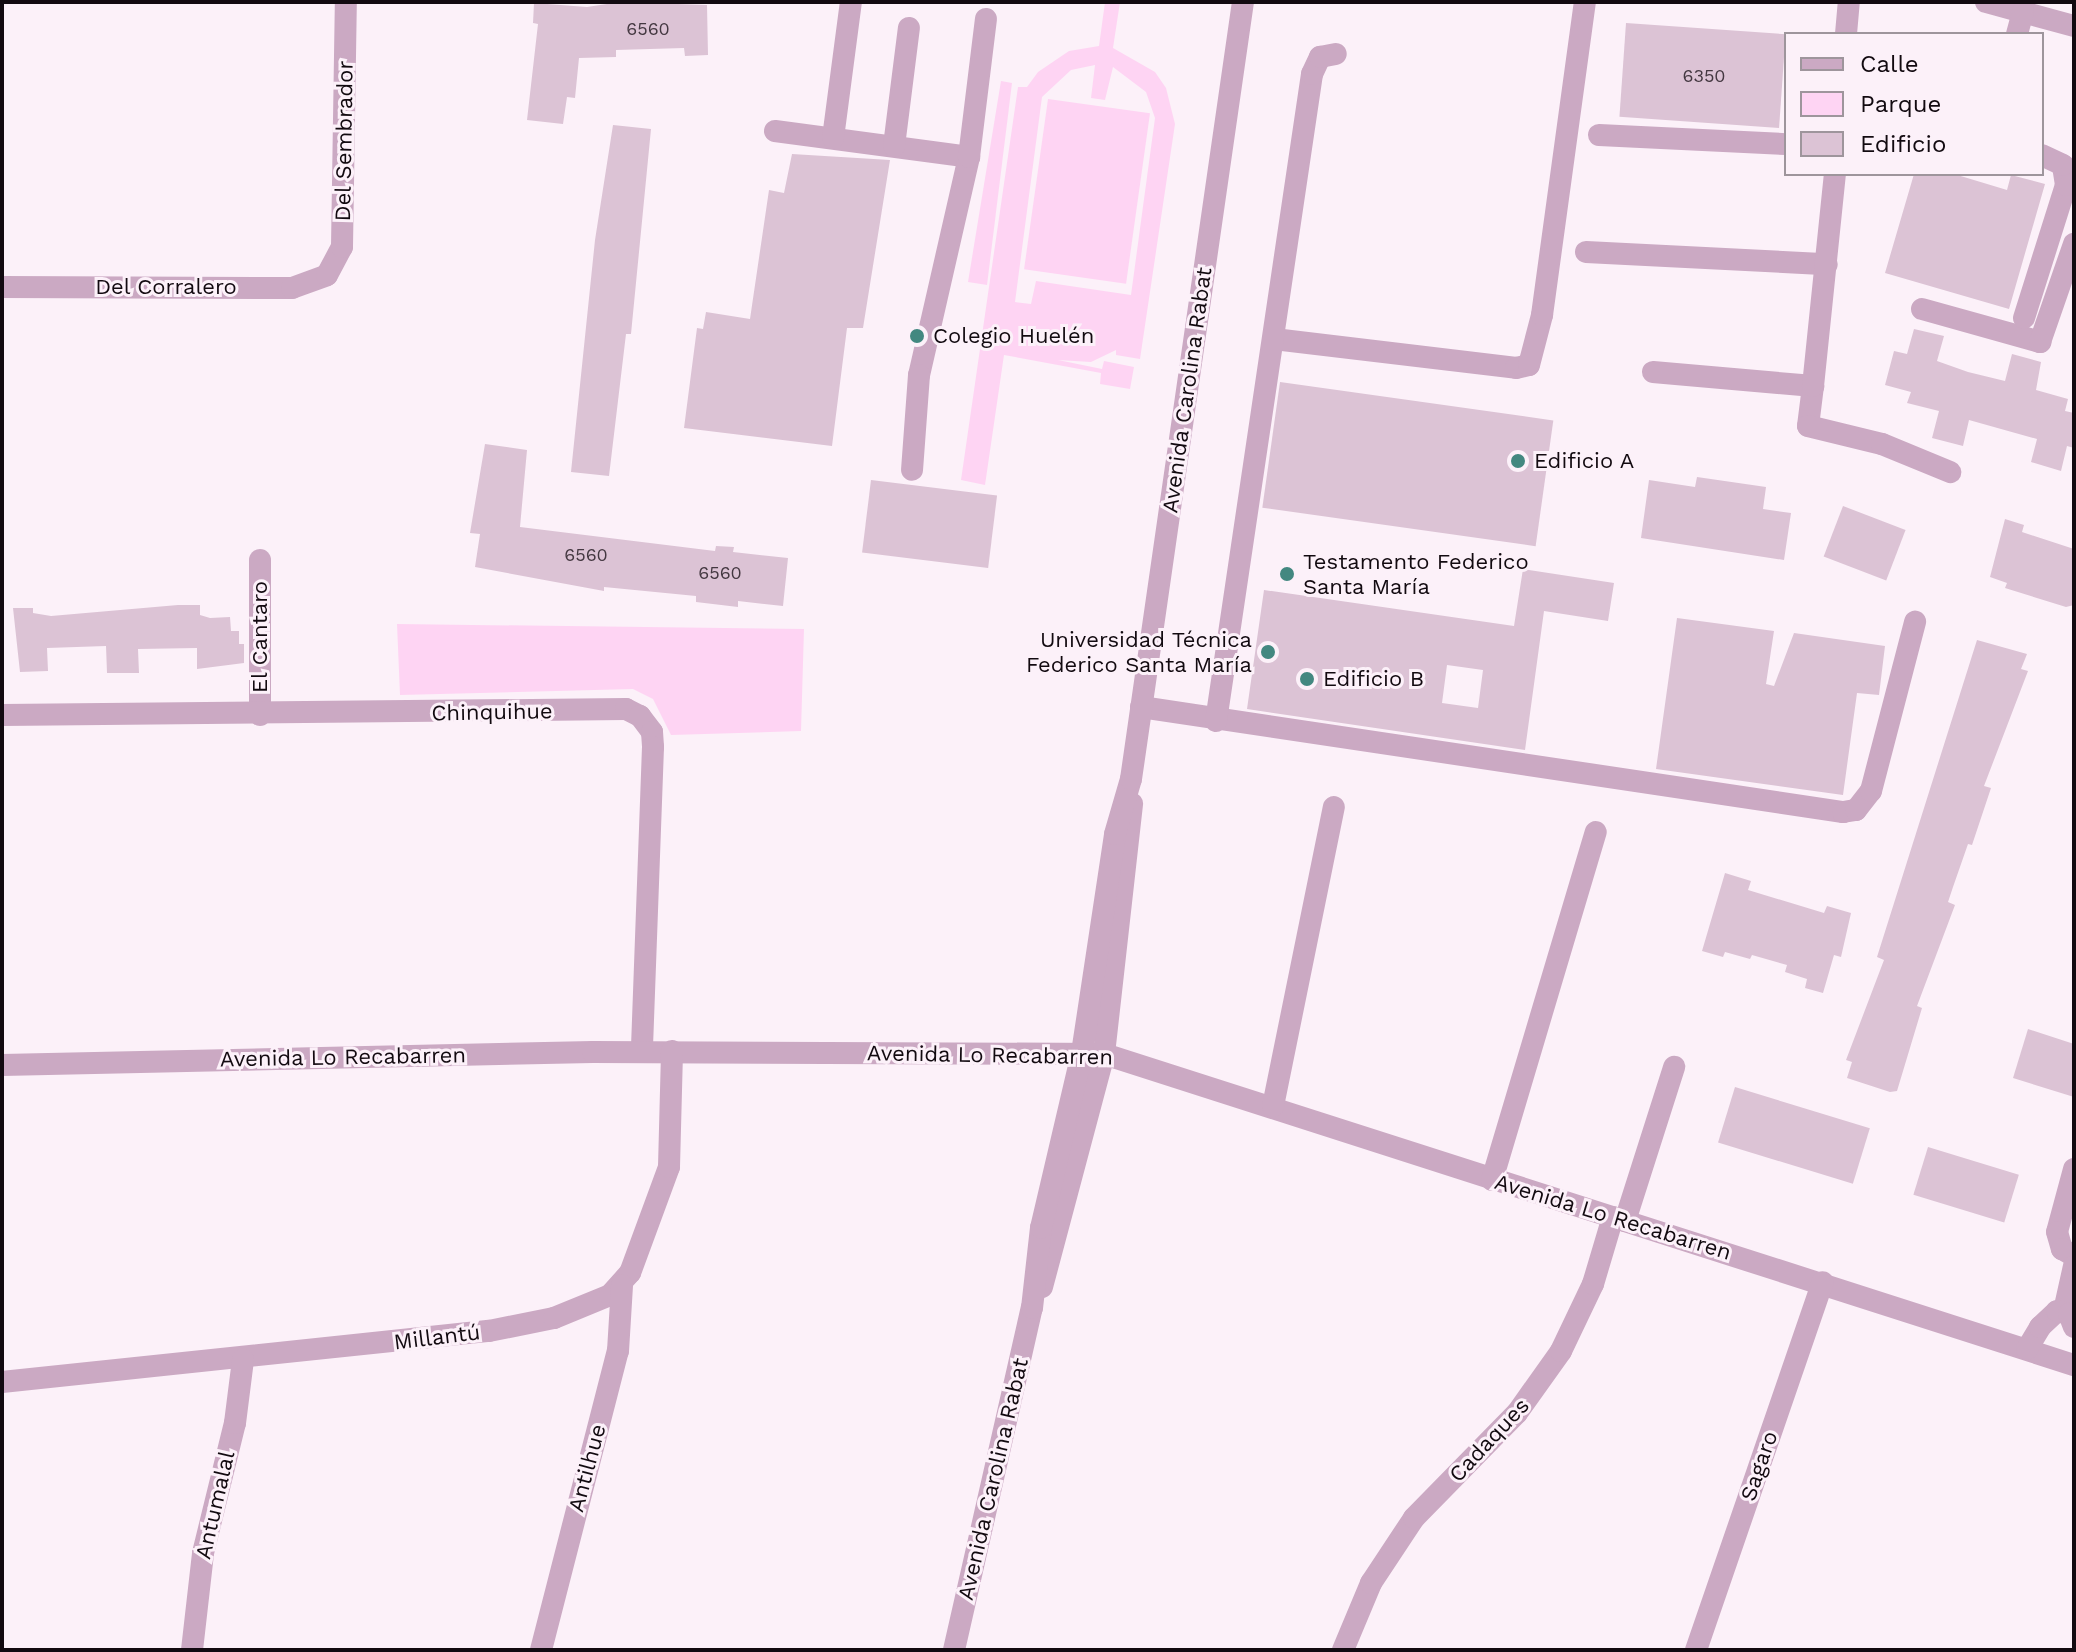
<!DOCTYPE html>
<meta charset="utf-8">
<style>
body{margin:0}
#map{position:relative;width:2076px;height:1652px;overflow:hidden;background:#fcf1f9;font-family:"Work Sans",sans-serif}
div>[style]{position:absolute}
[style*='--x']{left:calc(var(--x)*1px);top:calc(var(--y)*1px);width:calc(var(--w)*1px);rotate:calc(var(--a)*1deg)}
.green>*{inset:0;background:#fed4f3;transform-origin:0 0}
.building>*{inset:0;background:#dcc3d5;transform-origin:0 0}
.minor>*{height:22px;margin:-11px;padding:0 11px;transform-origin:11px;border-radius:11px;background:#cba9c3}
.dots>*{width:22px;height:22px;translate:-50% -50%;box-sizing:border-box;border:4px solid #fcf1f9;border-radius:50%}
span{translate:-50% -50%;white-space:nowrap;text-align:center;line-height:1.15;-webkit-text-stroke:6px #fcf1f9;paint-order:stroke}
.number-label{font-size:18px;color:#443841}
.number-label span{-webkit-text-stroke-width:0}
.street-label{font-size:22px;color:#120a10}
.poi-label{font-size:22px;color:#120a10}
.left{translate:0 -50%;text-align:left}
.right{translate:-100% -50%;text-align:right}
.frame{position:absolute;inset:0;border:4px solid #120a10;pointer-events:none}
.legend{position:absolute;left:1784px;top:32px;width:260px;height:144px;box-sizing:border-box;background:#fcf1f9;border:2px solid #9e959c;margin:0;padding:10px 14px;list-style:none;font-size:24px;color:#120a10}
.legend li{display:flex;align-items:center;gap:16px;height:40px}
.legend b{width:40px;border:2px solid #9e959c}
</style>
<div id="map">
<div class="green">
<div style="clip-path:polygon(evenodd,1105px 2px,1120px 2px,1113px 48px,1155px 72px,1166px 88px,1175px 124px,1140px 359px,1116px 355px,1116px 350px,1091px 362px,1058px 360px,1102px 369px,1104px 361px,1134px 367px,1130px 389px,1100px 384px,1101px 373px,1004px 355px,985px 485px,961px 480px,1018px 87px,1027px 87px,1038px 72px,1069px 51px,1099px 46px,1105px 2px,1095px 65px,1091px 98px,1105px 100px,1113px 67px,1146px 92px,1155px 118px,1131px 295px,1036px 281px,1031px 304px,1015px 302px,1042px 97px,1071px 70px,1095px 65px)"></div>
<div style="clip-path:polygon(1001px 81px,1012px 83px,987px 285px,968px 282px)"></div>
<div style="left:1048px;top:99px;width:103px;height:172px;rotate:8deg"></div>
<div style="clip-path:polygon(397px 624px,804px 629px,801px 731px,671px 735px,653px 699px,633px 689px,400px 695px)"></div>
</div>
<div class="building">
<div style="clip-path:polygon(620px 2px,707px 5px,708px 55px,685px 56px,684px 48px,616px 50px,616px 57px,579px 58px,575px 98px,567px 97px,563px 124px,527px 120px,538px 24px,533px 23px,534px 3px,587px 7px)"></div>
<div style="left:1626px;top:23px;width:160px;height:94px;rotate:4deg"></div>
<div style="clip-path:polygon(613px 125px,651px 129px,631px 334px,626px 334px,609px 476px,571px 472px,595px 240px)"></div>
<div style="clip-path:polygon(792px 154px,890px 160px,863px 328px,847px 328px,832px 446px,684px 428px,697px 328px,703px 329px,706px 312px,750px 319px,769px 190px,784px 193px)"></div>
<div style="clip-path:polygon(1914px 174px,1954px 174px,2007px 190px,2011px 175px,2045px 184px,2009px 309px,1885px 273px)"></div>
<div style="clip-path:polygon(1914px 329px,1944px 336px,1937px 361px,1968px 372px,2005px 381px,2012px 354px,2041px 362px,2036px 390px,2068px 399px,2065px 411px,2074px 413px,2074px 448px,2067px 446px,2061px 471px,2031px 462px,2037px 439px,1969px 420px,1963px 446px,1932px 438px,1939px 411px,1907px 403px,1911px 392px,1885px 385px,1894px 351px,1907px 354px)"></div>
<div style="left:1280px;top:382px;width:276px;height:127px;rotate:8deg"></div>
<div style="clip-path:polygon(485px 444px,527px 450px,520px 527px,715px 551px,716px 546px,734px 547px,733px 552px,788px 558px,783px 606px,738px 601px,738px 607px,696px 602px,696px 596px,604px 587px,604px 591px,475px 567px,480px 534px,470px 533px)"></div>
<div style="clip-path:polygon(1697px 477px,1766px 487px,1763px 509px,1791px 513px,1784px 560px,1641px 538px,1649px 480px,1695px 487px)"></div>
<div style="left:871px;top:480px;width:127px;height:73px;rotate:7deg"></div>
<div style="left:1843px;top:506px;width:67px;height:54px;rotate:21deg"></div>
<div style="clip-path:polygon(2005px 519px,2024px 525px,2022px 532px,2074px 549px,2074px 605px,2066px 607px,2005px 588px,2007px 583px,1990px 577px)"></div>
<div style="clip-path:polygon(evenodd,1523px 569px,1614px 583px,1608px 621px,1544px 611px,1525px 750px,1247px 709px,1264px 590px,1514px 626px,1523px 569px,1447px 665px,1483px 670px,1478px 708px,1442px 703px,1447px 665px)"></div>
<div style="clip-path:polygon(178px 605px,200px 605px,200px 615px,210px 618px,230px 617px,231px 631px,239px 631px,239px 644px,244px 644px,244px 663px,197px 669px,197px 648px,138px 649px,139px 673px,107px 673px,106px 646px,47px 648px,48px 671px,20px 672px,13px 608px,33px 608px,33px 613px,51px 616px)"></div>
<div style="clip-path:polygon(1677px 618px,1774px 631px,1766px 684px,1774px 686px,1794px 633px,1885px 646px,1879px 695px,1857px 693px,1843px 795px,1656px 769px)"></div>
<div style="clip-path:polygon(1977px 640px,2027px 654px,2021px 669px,2028px 671px,1984px 786px,1991px 788px,1972px 845px,1968px 844px,1953px 887px,1948px 902px,1955px 905px,1917px 1006px,1922px 1008px,1897px 1091px,1890px 1092px,1847px 1078px,1852px 1062px,1846px 1060px,1884px 960px,1877px 957px)"></div>
<div style="clip-path:polygon(1725px 873px,1751px 881px,1748px 890px,1824px 913px,1827px 906px,1851px 913px,1841px 957px,1834px 955px,1823px 993px,1805px 988px,1807px 979px,1785px 972px,1787px 965px,1752px 955px,1750px 959px,1725px 952px,1723px 957px,1702px 951px)"></div>
<div style="clip-path:polygon(2028px 1029px,2074px 1044px,2074px 1097px,2013px 1078px)"></div>
<div style="left:1735px;top:1087px;width:141px;height:58px;rotate:17deg"></div>
<div style="left:1928px;top:1147px;width:95px;height:50px;rotate:17deg"></div>
</div>
<div class="minor">
<div style="--x:1986;--y:2;--w:91;--a:15.3"></div>
<div style="--x:1846;--y:34;--w:32;--a:-85"></div>
<div style="--x:2017;--y:34;--w:23;--a:-75"></div>
<div style="--x:775;--y:131;--w:196;--a:7.6"></div>
<div style="--x:969;--y:157;--w:224;--a:102.9"></div>
<div style="--x:919;--y:375;--w:95;--a:94.2"></div>
<div style="--x:1599;--y:135;--w:187;--a:2.8"></div>
<div style="--x:833;--y:138;--w:137;--a:-82.5"></div>
<div style="--x:894;--y:146;--w:119;--a:-82.8"></div>
<div style="--x:969;--y:157;--w:139;--a:-83"></div>
<div style="--x:1586;--y:252;--w:241;--a:2.9"></div>
<div style="--x:2;--y:287;--w:290;--a:0.2"></div>
<div style="--x:292;--y:288;--w:37;--a:-20"></div>
<div style="--x:327;--y:275;--w:32;--a:-62"></div>
<div style="--x:342;--y:247;--w:245;--a:-89.1"></div>
<div style="--x:1922;--y:309;--w:123;--a:15.6"></div>
<div style="--x:2040;--y:342;--w:104;--a:-70.9"></div>
<div style="--x:2024;--y:318;--w:139;--a:-72.5"></div>
<div style="--x:2066;--y:185;--w:20;--a:-99"></div>
<div style="--x:2063;--y:165;--w:23;--a:-155"></div>
<div style="--x:1274;--y:339;--w:244;--a:6.8"></div>
<div style="--x:1516;--y:368;--w:13;--a:-13"></div>
<div style="--x:1529;--y:365;--w:52;--a:-75.4"></div>
<div style="--x:1542;--y:315;--w:316;--a:-82.2"></div>
<div style="--x:1653;--y:372;--w:161;--a:5"></div>
<div style="--x:1813;--y:386;--w:40;--a:97.1"></div>
<div style="--x:1808;--y:426;--w:76;--a:13.7"></div>
<div style="--x:1882;--y:444;--w:74;--a:22.4"></div>
<div style="--x:1813;--y:386;--w:213;--a:-84.1"></div>
<div style="--x:260;--y:560;--w:155;--a:90"></div>
<div style="--x:1141;--y:707;--w:710;--a:8.51"></div>
<div style="--x:1843;--y:812;--w:13;--a:-9"></div>
<div style="--x:1856;--y:810;--w:24;--a:-52"></div>
<div style="--x:1871;--y:791;--w:175;--a:-75.4"></div>
<div style="--x:2;--y:715;--w:624;--a:-0.55"></div>
<div style="--x:626;--y:709;--w:16;--a:27"></div>
<div style="--x:640;--y:716;--w:20;--a:53"></div>
<div style="--x:652;--y:732;--w:15;--a:86"></div>
<div style="--x:653;--y:747;--w:304;--a:92.1"></div>
<div style="--x:1216;--y:721;--w:654;--a:-81.56"></div>
<div style="--x:1312;--y:74;--w:19;--a:-65"></div>
<div style="--x:1320;--y:57;--w:16;--a:-11"></div>
<div style="--x:2;--y:1065;--w:591;--a:-1.26"></div>
<div style="--x:593;--y:1052;--w:511;--a:0.22"></div>
<div style="--x:1104;--y:1054;--w:1019;--a:17.78"></div>
<div style="--x:1273;--y:1106;--w:305;--a:-78.5"></div>
<div style="--x:2074;--y:1169;--w:65;--a:105.1"></div>
<div style="--x:2057;--y:1232;--w:18;--a:74"></div>
<div style="--x:2062;--y:1249;--w:14;--a:30"></div>
<div style="--x:1492;--y:1180;--w:363;--a:-73.4"></div>
<div style="--x:1625;--y:1221;--w:162;--a:-72.3"></div>
<div style="--x:1042;--y:1287;--w:241;--a:-75.1"></div>
<div style="--x:1104;--y:1054;--w:252;--a:-83.6"></div>
<div style="--x:2064;--y:1311;--w:46;--a:-77.5"></div>
<div style="--x:2027;--y:1349;--w:26;--a:-59"></div>
<div style="--x:2040;--y:1327;--w:23;--a:-43"></div>
<div style="--x:2057;--y:1311;--w:12;--a:14"></div>
<div style="--x:2069;--y:1314;--w:14;--a:69"></div>
<div style="--x:2;--y:1382;--w:490;--a:-6"></div>
<div style="--x:489;--y:1331;--w:66;--a:-11.3"></div>
<div style="--x:554;--y:1318;--w:61;--a:-22.3"></div>
<div style="--x:610;--y:1295;--w:30;--a:-48"></div>
<div style="--x:630;--y:1273;--w:113;--a:-69.8"></div>
<div style="--x:669;--y:1167;--w:116;--a:-88.5"></div>
<div style="--x:192;--y:1650;--w:98;--a:-83.5"></div>
<div style="--x:203;--y:1553;--w:134;--a:-76.2"></div>
<div style="--x:235;--y:1423;--w:64;--a:-82.8"></div>
<div style="--x:541;--y:1650;--w:309;--a:-75.6"></div>
<div style="--x:618;--y:1351;--w:66;--a:-86.5"></div>
<div style="--x:954;--y:1650;--w:351;--a:-77.2"></div>
<div style="--x:1032;--y:1308;--w:81;--a:-83.6"></div>
<div style="--x:1041;--y:1228;--w:180;--a:-76.8"></div>
<div style="--x:1082;--y:1053;--w:221;--a:-81.4"></div>
<div style="--x:1115;--y:834;--w:57;--a:-73.8"></div>
<div style="--x:1131;--y:779;--w:785;--a:-81.8"></div>
<div style="--x:1343;--y:1650;--w:73;--a:-67.3"></div>
<div style="--x:1371;--y:1583;--w:78;--a:-56.5"></div>
<div style="--x:1414;--y:1518;--w:147;--a:-45.6"></div>
<div style="--x:1517;--y:1413;--w:76;--a:-54.6"></div>
<div style="--x:1561;--y:1351;--w:74;--a:-64.5"></div>
<div style="--x:1593;--y:1284;--w:70;--a:-73.4"></div>
<div style="--x:1696;--y:1650;--w:389;--a:-71"></div>
</div>
<div class="dots">
<div style="left:917px;top:336px;background:#438880"></div>
<div style="left:1518px;top:461px;background:#438880"></div>
<div style="left:1287px;top:574px;background:#438880"></div>
<div style="left:1268px;top:652px;background:#438880"></div>
<div style="left:1307px;top:679px;background:#438880"></div>
</div>
<div class="number-label">
<span style="left:648px;top:29px">6560</span>
<span style="left:1704px;top:76px">6350</span>
<span style="left:586px;top:555px">6560</span>
<span style="left:720px;top:573px">6560</span>
</div>
<div class="street-label">
<span style="left:344px;top:141px;rotate:-89deg">Del Sembrador</span>
<span style="left:166px;top:287px">Del Corralero</span>
<span style="left:1187px;top:390px;rotate:-82deg">Avenida Carolina Rabat</span>
<span style="left:260px;top:637px;rotate:-90deg">El Cantaro</span>
<span style="left:492px;top:712px;rotate:-1deg">Chinquihue</span>
<span style="left:990px;top:1055px;rotate:1deg">Avenida Lo Recabarren</span>
<span style="left:343px;top:1057px;rotate:-1deg">Avenida Lo Recabarren</span>
<span style="left:1613px;top:1217px;rotate:17deg">Avenida Lo Recabarren</span>
<span style="left:437px;top:1337px;rotate:-7deg">Millantú</span>
<span style="left:1489px;top:1440px;rotate:-47deg">Cadaques</span>
<span style="left:1759px;top:1466px;rotate:-71deg">Sagaro</span>
<span style="left:587px;top:1468px;rotate:-75deg">Antilhue</span>
<span style="left:993px;top:1479px;rotate:-77deg">Avenida Carolina Rabat</span>
<span style="left:215px;top:1505px;rotate:-77deg">Antumalal</span>
</div>
<div class="poi-label">
<span class="left" style="left:933px;top:336px">Colegio Huelén</span>
<span class="left" style="left:1534px;top:461px">Edificio A</span>
<span class="left" style="left:1303px;top:574px">Testamento Federico<br>Santa María</span>
<span class="right" style="left:1252px;top:652px">Universidad Técnica<br>Federico Santa María</span>
<span class="left" style="left:1323px;top:679px">Edificio B</span>
</div>
<div class="frame"></div>
<ul class="legend">
<li><b style="height:10px;background:#cba9c3"></b>Calle</li>
<li><b style="height:22px;background:#fed4f3"></b>Parque</li>
<li><b style="height:22px;background:#dcc3d5"></b>Edificio</li>
</ul>
</div>
